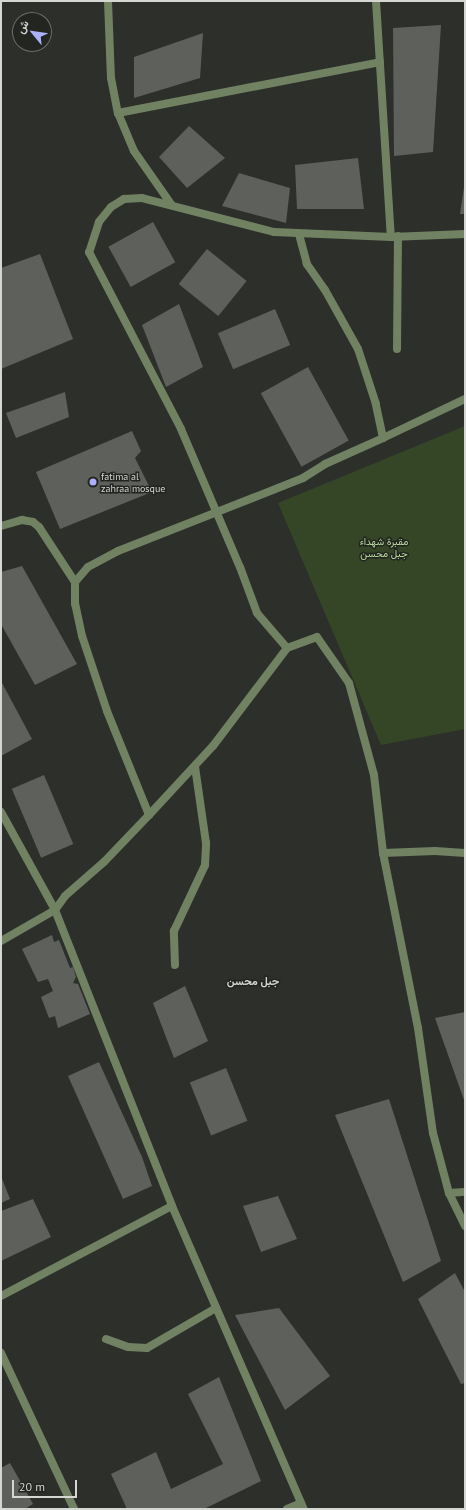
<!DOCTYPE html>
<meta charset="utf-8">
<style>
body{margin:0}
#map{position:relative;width:466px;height:1510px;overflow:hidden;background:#2d2f2b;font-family:"PT Sans",Vazirmatn,sans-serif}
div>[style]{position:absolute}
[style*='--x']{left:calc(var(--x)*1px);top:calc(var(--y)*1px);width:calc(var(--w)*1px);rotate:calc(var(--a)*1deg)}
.green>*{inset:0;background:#354627}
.building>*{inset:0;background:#5d605b;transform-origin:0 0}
.lane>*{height:8px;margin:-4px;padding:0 4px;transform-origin:4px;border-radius:4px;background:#708261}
.street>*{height:8px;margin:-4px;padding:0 4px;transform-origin:4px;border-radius:4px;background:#708261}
.dots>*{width:11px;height:11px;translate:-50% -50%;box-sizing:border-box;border:2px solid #232521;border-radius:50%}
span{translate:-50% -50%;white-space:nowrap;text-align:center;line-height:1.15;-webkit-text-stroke:3px #232521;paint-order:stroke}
.poi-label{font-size:10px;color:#d5d7d4}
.left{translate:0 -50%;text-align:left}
.park-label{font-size:10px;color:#badba0}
.neighbourhood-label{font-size:11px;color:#d2d6d0;font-weight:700}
.frame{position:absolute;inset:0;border:2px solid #d5d7d4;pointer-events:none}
.north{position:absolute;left:12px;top:12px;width:40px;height:40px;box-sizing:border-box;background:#232521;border:1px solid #6a6c69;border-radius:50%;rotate:299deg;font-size:11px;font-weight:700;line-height:16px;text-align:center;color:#d5d7d4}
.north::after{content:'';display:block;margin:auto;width:14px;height:18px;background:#acaffb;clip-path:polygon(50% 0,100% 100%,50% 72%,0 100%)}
.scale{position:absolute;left:12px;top:1480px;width:65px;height:18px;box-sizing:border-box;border:2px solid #d5d7d4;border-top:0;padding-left:5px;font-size:12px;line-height:14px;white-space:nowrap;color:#d5d7d4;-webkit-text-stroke:3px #232521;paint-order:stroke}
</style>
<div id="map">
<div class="green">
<div style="clip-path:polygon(465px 426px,465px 729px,381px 745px,278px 503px)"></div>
</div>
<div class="building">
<div style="clip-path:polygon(441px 25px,433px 152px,394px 156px,393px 28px)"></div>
<div style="clip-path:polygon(203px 33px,200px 78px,134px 98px,134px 57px)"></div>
<div style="clip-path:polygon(189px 126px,225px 158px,187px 188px,159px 157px)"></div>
<div style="clip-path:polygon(358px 158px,364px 209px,297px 209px,295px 165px)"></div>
<div style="clip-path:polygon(239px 173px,290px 188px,286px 223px,222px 206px)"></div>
<div style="clip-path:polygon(464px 187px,465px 214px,460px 214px)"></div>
<div style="left:153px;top:222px;width:46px;height:51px;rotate:61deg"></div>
<div style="left:207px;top:249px;width:51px;height:45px;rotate:39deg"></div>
<div style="clip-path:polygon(40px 254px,73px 339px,1px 369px,1px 268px)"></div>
<div style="clip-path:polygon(179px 304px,203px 367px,166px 387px,142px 325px)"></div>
<div style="left:275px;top:309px;width:39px;height:62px;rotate:67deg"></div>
<div style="left:308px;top:367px;width:84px;height:54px;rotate:61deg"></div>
<div style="clip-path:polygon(65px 392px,69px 417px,16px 438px,6px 413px)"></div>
<div style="clip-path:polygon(132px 431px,141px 451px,135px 458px,152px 492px,60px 529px,36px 472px)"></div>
<div style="clip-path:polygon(22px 566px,77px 664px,35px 685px,1px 624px,1px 572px)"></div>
<div style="clip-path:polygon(1px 681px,32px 739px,1px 756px)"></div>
<div style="left:44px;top:775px;width:75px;height:35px;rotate:67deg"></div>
<div style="clip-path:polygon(52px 935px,54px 942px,59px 940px,70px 968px,73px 967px,76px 977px,73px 983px,78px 984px,90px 1014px,58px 1028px,55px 1016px,49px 1018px,41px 997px,53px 991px,48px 979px,38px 982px,22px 949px)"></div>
<div style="clip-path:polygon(185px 986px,208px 1041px,174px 1058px,153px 1003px)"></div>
<div style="clip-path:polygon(465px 1012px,465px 1099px,464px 1100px,435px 1018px)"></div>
<div style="clip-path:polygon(99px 1062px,142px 1157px,152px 1186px,123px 1199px,68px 1076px)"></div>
<div style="left:226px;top:1068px;width:57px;height:39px;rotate:68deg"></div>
<div style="clip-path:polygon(389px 1099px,441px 1261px,403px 1282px,335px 1115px)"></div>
<div style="clip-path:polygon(1px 1176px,10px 1199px,1px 1203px)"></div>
<div style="clip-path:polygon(278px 1196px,297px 1239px,261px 1252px,243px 1206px)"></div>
<div style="clip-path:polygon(33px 1199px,51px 1237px,1px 1261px,1px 1211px)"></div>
<div style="clip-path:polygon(455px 1273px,465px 1292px,465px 1383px,461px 1384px,418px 1299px)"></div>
<div style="clip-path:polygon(279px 1308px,330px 1376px,285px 1410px,235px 1315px)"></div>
<div style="clip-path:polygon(219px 1377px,261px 1481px,204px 1509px,127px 1509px,111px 1474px,156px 1452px,171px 1489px,223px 1464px,188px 1394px)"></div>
<div style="clip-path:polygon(10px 1463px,33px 1504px,25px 1509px,1px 1509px,1px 1468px)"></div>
</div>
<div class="lane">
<div style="--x:397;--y:349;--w:113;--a:-89.5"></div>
<div style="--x:1;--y:526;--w:22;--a:-16"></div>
<div style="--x:22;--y:520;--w:11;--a:10"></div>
<div style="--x:33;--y:522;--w:8;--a:40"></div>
<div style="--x:39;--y:527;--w:66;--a:56.8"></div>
<div style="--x:106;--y:1339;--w:23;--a:20"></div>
<div style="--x:128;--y:1347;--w:19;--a:3"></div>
<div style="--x:147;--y:1348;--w:80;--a:-30.1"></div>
</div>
<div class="street">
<div style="--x:108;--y:1;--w:77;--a:87.8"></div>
<div style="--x:111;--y:78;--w:36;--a:79"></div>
<div style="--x:118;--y:113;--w:41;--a:67.2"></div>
<div style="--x:134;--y:151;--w:65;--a:55.1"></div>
<div style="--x:376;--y:1;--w:236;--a:86.4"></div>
<div style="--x:118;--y:113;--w:267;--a:-11"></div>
<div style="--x:465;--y:234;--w:74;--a:177.7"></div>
<div style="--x:391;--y:237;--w:117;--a:-177.6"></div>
<div style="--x:274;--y:232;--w:136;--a:-165.6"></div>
<div style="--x:142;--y:198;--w:18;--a:177"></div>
<div style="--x:124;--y:199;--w:15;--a:148"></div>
<div style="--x:111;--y:207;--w:19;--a:129"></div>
<div style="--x:99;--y:222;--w:32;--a:108"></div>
<div style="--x:89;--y:252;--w:199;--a:62.5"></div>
<div style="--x:181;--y:429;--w:150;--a:66.9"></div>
<div style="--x:240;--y:567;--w:49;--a:69.7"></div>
<div style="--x:257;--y:613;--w:46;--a:49.4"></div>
<div style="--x:287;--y:648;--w:32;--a:-20"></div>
<div style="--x:317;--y:637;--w:56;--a:55.2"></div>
<div style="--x:349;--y:683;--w:95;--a:74.8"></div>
<div style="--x:374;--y:775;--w:79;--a:83.4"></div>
<div style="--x:383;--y:853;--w:178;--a:78.7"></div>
<div style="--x:418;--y:1028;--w:106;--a:81.9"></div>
<div style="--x:433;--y:1133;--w:62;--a:75.1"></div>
<div style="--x:449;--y:1193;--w:16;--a:-4"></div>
<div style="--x:383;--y:438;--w:91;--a:-25.4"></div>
<div style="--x:1;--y:812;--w:112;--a:61.1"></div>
<div style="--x:55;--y:910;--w:318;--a:68.4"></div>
<div style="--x:172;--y:1206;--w:331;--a:66.5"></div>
<div style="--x:149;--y:815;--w:112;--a:-112"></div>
<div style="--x:107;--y:711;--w:79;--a:-108.4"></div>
<div style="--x:82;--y:636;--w:33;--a:-102"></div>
<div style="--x:75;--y:604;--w:22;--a:-90"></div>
<div style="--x:75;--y:582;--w:20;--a:-49"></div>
<div style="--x:88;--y:567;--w:34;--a:-28"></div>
<div style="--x:118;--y:551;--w:199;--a:-21.5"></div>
<div style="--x:303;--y:478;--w:26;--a:-32"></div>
<div style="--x:325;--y:464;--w:64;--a:-24.1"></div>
<div style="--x:383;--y:438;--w:35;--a:-102"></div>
<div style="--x:376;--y:404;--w:58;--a:-108.1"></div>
<div style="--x:358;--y:349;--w:68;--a:-119.2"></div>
<div style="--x:325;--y:290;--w:32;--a:-125"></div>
<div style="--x:307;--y:264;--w:31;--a:-105"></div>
<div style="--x:383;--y:853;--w:52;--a:-2.2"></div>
<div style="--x:435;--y:851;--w:30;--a:4"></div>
<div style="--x:1;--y:941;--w:62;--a:-29.9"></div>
<div style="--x:55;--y:910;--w:17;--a:-54"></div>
<div style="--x:65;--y:896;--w:52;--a:-41.1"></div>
<div style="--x:104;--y:862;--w:65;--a:-46.2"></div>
<div style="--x:149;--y:815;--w:94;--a:-47.2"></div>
<div style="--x:213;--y:746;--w:123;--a:-52.9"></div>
<div style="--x:175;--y:965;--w:34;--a:-92"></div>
<div style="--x:174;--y:931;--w:73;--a:-64.8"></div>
<div style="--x:205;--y:865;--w:22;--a:-87"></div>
<div style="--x:206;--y:843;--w:77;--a:-98.2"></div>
<div style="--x:449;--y:1193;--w:37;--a:64"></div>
<div style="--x:1;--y:1296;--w:193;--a:-27.8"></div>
<div style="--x:1;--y:1353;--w:172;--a:64.9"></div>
<div style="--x:287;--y:1509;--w:15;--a:-23"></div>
</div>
<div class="dots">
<div style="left:93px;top:482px;background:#acaffb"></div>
</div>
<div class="poi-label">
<span class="left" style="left:101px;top:482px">fatima al<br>zahraa mosque</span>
</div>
<div class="park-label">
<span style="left:384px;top:547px">مقبرة شهداء<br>جبل محسن</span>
</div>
<div class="neighbourhood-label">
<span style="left:253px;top:981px">جبل محسن</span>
</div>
<div class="frame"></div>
<div class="north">ش</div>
<div class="scale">20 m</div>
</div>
